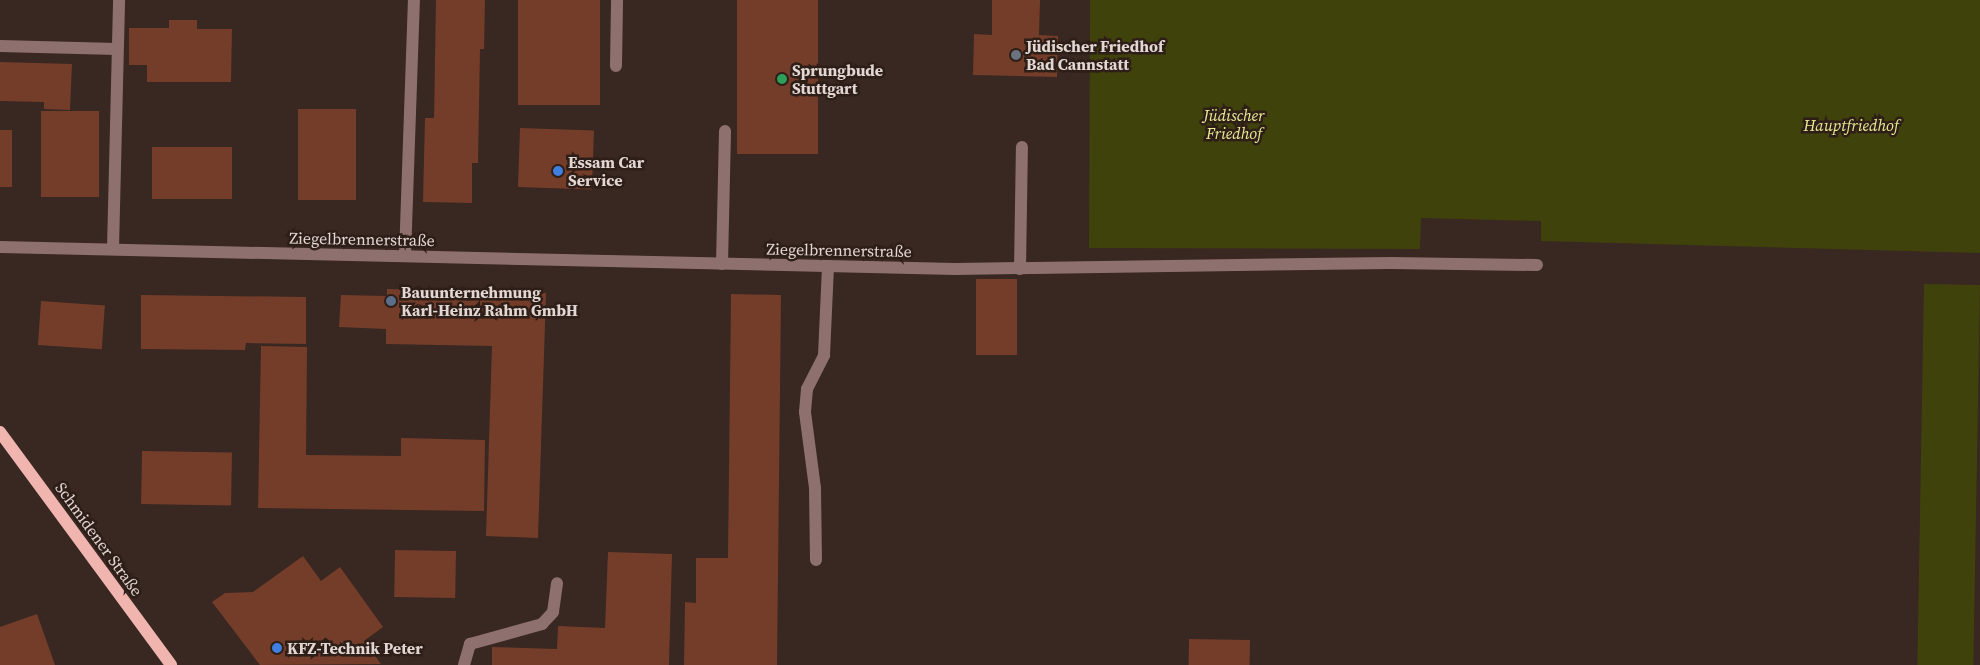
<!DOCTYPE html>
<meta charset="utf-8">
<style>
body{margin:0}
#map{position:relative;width:1980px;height:665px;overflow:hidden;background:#392721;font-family:"Source Serif 4",serif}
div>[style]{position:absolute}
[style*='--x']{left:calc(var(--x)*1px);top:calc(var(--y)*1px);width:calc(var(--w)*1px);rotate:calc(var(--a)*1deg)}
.green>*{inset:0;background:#40420c;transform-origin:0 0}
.building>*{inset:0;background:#743d2a;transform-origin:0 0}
.minor>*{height:12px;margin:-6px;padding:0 6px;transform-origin:6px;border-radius:6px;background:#8e716e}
.major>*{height:12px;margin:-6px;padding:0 6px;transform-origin:6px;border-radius:6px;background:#f1b5af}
.dots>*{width:14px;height:14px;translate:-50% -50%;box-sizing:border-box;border:2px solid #2e1e18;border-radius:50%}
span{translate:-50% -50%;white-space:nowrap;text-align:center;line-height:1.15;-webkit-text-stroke:5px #2e1e18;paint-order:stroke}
.poi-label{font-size:16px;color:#e2d7d3;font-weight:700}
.left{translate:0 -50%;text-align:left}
.park-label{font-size:16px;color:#e7ec92;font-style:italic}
.street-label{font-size:16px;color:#e2d7d3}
</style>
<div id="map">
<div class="green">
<div style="clip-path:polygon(1090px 0,1980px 0,1980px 253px,1541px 241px,1541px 221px,1421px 218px,1420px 249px,1089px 248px)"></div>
<div style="left:1924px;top:284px;width:56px;height:381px;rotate:1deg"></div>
</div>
<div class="building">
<div style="clip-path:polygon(436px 0,485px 0,484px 49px,480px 49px,478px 163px,472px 163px,472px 203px,423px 202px,425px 118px,434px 118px)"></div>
<div style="left:518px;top:0;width:82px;height:105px"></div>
<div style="left:737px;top:0;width:81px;height:154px"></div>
<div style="clip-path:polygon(992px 0,1040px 0,1039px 35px,1058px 36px,1057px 77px,973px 75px,974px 34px,992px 35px)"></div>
<div style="clip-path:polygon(169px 20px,197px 20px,197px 29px,232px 29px,231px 82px,147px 82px,147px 65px,129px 65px,129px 28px,169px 28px)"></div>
<div style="clip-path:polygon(0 62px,72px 64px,70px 110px,44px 109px,44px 102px,0 101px)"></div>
<div style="left:298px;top:109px;width:58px;height:91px"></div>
<div style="left:41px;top:111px;width:58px;height:86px"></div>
<div style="left:520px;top:128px;width:74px;height:59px;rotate:2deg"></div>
<div style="left:0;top:130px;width:12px;height:57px"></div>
<div style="left:232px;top:147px;width:52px;height:80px;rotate:90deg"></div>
<div style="left:976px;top:279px;width:41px;height:76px"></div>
<div style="clip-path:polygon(387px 289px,546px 293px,538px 538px,486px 536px,492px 346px,386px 344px,386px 329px,339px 327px,341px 295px,387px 296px)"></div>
<div style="clip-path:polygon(731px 294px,781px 295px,777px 665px,684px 665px,685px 602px,696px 603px,696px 558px,728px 558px)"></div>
<div style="clip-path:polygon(141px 295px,306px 297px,306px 344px,246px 343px,245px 350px,141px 349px)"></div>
<div style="left:41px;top:301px;width:64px;height:44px;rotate:4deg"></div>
<div style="clip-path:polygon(261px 346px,307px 347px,306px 455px,401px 456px,401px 438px,485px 440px,484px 511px,258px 508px)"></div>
<div style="left:142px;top:451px;width:90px;height:53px;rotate:1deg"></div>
<div style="left:395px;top:550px;width:61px;height:47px;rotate:1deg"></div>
<div style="clip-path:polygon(608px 552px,672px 554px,669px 665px,492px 665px,492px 647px,557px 649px,558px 626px,605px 628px)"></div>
<div style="clip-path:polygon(303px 556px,321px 581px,340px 567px,383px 627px,364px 641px,381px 664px,260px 665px,212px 602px,225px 593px,253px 592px)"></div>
<div style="clip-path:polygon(37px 614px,55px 665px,0 665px,0 627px)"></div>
<div style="left:1189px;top:639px;width:61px;height:26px;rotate:1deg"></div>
</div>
<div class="minor">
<div style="--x:0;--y:46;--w:117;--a:1.5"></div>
<div style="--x:616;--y:66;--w:66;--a:-89.1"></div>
<div style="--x:0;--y:247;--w:955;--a:1.32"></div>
<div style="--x:955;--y:269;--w:436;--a:-0.8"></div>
<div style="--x:1391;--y:263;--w:146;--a:0.8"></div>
<div style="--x:113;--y:249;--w:249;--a:-88.6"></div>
<div style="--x:405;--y:256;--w:256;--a:-88"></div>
<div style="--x:722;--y:264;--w:133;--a:-88.7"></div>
<div style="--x:1020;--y:269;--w:122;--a:-89.1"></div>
<div style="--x:816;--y:560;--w:72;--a:-90.8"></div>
<div style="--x:815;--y:488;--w:77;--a:-97.5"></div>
<div style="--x:805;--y:412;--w:23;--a:-85"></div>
<div style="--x:807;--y:389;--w:38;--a:-63"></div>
<div style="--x:824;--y:355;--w:89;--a:-87.4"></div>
<div style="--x:464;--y:665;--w:22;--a:-74"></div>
<div style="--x:470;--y:644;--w:75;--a:-15.5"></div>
<div style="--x:542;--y:624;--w:16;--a:-47"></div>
<div style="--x:553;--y:612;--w:29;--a:-82"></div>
</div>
<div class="major">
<div style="--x:0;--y:432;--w:289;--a:53.7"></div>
</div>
<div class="dots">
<div style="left:1016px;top:55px;background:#6b7280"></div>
<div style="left:782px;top:79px;background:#2e9e5b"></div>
<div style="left:558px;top:171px;background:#3f7fe0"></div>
<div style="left:391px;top:301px;background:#5c6f8a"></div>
<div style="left:277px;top:648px;background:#3f7fe0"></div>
</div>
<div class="poi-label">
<span class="left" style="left:1026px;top:55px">Jüdischer Friedhof<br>Bad Cannstatt</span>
<span class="left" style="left:792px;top:79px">Sprungbude<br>Stuttgart</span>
<span class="left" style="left:568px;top:171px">Essam Car<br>Service</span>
<span class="left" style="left:401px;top:301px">Bauunternehmung<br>Karl-Heinz Rahm GmbH</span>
<span class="left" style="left:287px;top:648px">KFZ-Technik Peter</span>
</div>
<div class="park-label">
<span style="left:1234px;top:124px">Jüdischer<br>Friedhof</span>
<span style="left:1851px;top:125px">Hauptfriedhof</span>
</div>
<div class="street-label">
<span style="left:362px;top:239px;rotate:1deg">Ziegelbrennerstraße</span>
<span style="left:839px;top:250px;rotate:1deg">Ziegelbrennerstraße</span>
<span style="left:99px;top:539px;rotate:54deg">Schmidener Straße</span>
</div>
</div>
